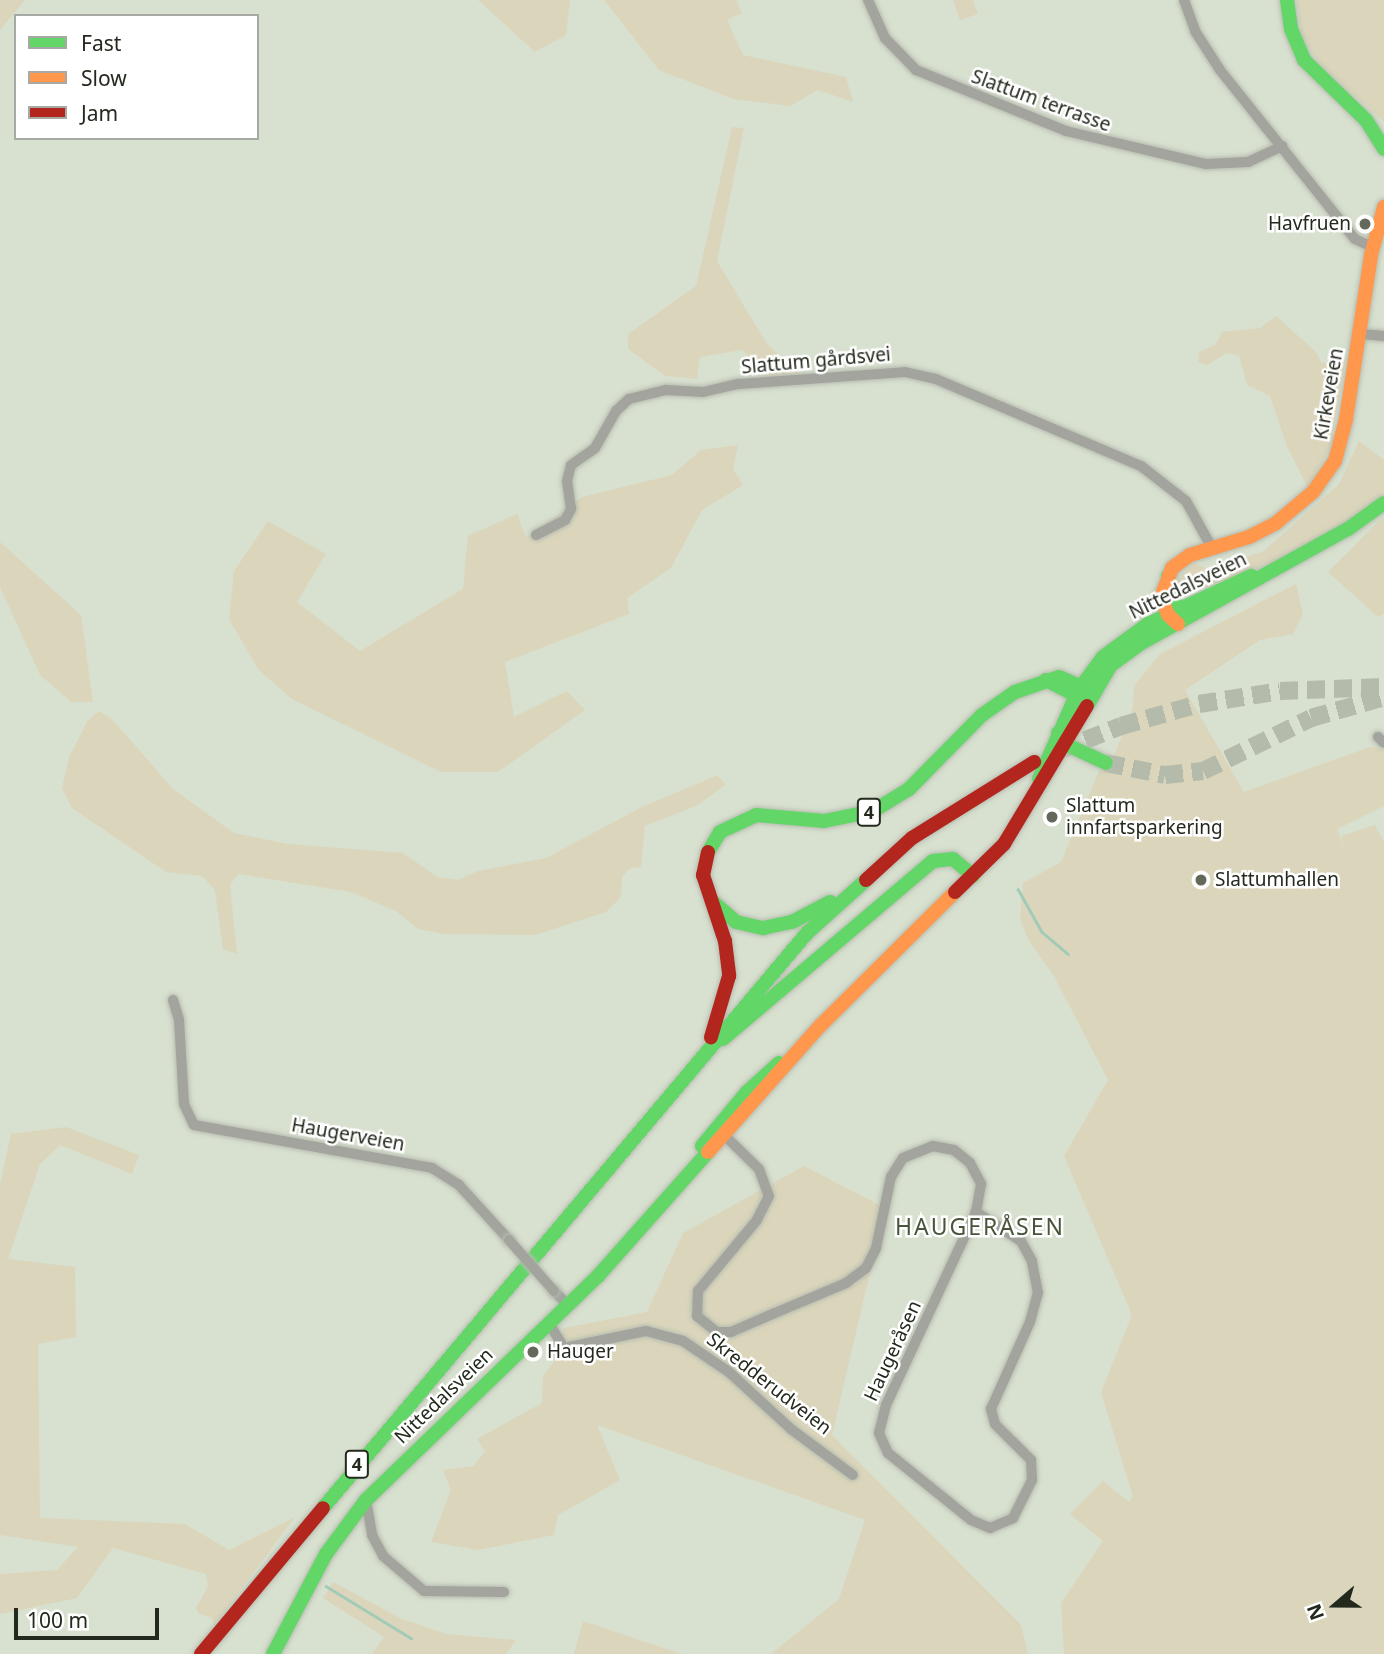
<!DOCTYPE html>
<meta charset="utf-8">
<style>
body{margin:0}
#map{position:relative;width:1384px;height:1654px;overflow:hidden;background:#d8e0cf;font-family:"Noto Sans",sans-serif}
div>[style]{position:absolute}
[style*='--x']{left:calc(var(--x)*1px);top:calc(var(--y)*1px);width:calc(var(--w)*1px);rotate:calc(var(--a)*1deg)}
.green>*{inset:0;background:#dbd6bb}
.stream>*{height:2.5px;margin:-1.25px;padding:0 1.25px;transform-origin:1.25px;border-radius:1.25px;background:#a2cbb7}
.highway-tunnel>*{height:18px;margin-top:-9px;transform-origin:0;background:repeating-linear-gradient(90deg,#b4bbab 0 18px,transparent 0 27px)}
.roads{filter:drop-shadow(0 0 2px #b7bdb1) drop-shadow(0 0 2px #b7bdb1)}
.street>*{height:10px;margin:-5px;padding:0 5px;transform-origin:5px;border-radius:5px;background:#a3a49d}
.fast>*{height:14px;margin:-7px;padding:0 7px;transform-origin:7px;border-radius:7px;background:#63d668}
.slow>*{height:14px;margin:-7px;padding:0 7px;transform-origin:7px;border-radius:7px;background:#ff974d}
.jam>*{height:14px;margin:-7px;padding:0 7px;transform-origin:7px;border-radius:7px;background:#b3261e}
.bridges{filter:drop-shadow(0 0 2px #b7bdb1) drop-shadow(0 0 2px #b7bdb1)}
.street-bridge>*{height:10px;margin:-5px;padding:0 5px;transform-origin:5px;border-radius:5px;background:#a3a49d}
.dots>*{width:19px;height:19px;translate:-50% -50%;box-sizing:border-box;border:4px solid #fff;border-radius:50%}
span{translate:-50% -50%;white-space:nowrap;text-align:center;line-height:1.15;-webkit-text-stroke:5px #fff;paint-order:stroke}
.shield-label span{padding:2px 5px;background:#fff;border:2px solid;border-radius:5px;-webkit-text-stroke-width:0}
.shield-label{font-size:18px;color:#23291d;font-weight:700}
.street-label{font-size:19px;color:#23291d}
.poi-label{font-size:19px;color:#23291d}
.right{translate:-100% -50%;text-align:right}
.left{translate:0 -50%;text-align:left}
.quarter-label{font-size:23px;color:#49553b;letter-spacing:2px}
.legend{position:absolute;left:14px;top:14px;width:245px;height:126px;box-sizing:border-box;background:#fff;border:2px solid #a7a9a5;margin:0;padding:9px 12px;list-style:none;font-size:21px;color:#23291d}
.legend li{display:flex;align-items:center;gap:14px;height:35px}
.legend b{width:35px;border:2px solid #a7a9a5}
.north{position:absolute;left:1300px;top:1570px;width:70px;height:70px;-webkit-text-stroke:5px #fff;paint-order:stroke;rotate:250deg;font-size:19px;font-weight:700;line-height:28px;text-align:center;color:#23291d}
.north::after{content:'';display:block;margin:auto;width:24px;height:32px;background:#23291d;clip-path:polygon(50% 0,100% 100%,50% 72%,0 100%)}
.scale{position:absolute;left:14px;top:1608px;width:145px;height:32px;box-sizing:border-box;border:4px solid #23291d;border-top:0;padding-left:9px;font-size:21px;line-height:24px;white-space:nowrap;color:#23291d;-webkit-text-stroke:5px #fff;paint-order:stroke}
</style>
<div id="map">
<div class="green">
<div style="clip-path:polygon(0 0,25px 0,0 30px)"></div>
<div style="clip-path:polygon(478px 0,570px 0,566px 35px,535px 52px)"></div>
<div style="clip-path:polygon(604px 0,736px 0,742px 13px,727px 20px,743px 55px,846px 77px,853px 102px,818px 90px,790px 106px,733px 99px,659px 70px)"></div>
<div style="clip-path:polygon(953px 0,973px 0,978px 14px,960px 20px)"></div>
<div style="clip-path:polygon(1297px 0,1384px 0,1384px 122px,1321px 65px,1302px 38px)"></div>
<div style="clip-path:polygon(732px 127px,744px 128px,717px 261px,767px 344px,800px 374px,764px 377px,762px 367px,742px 350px,700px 357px,697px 379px,665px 376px,628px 349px,628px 334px,696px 286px)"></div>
<div style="clip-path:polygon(1276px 316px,1316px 352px,1321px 362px,1331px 366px,1346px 358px,1331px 445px,1308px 488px,1287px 447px,1270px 396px,1247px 385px,1239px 355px,1226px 353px,1208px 365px,1198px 362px,1199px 352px,1215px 345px,1222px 332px,1260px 328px)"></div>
<div style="clip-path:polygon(1359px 441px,1384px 460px,1384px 495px,1335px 531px,1277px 560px,1192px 593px,1178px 586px,1180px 576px,1195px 563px,1209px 570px,1264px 551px,1339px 484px)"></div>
<div style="clip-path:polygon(738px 445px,733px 469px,743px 485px,702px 510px,671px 568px,627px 598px,629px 614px,505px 662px,514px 717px,567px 691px,585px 710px,498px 772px,441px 772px,292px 699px,258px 669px,229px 619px,234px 571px,268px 521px,326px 554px,297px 602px,360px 651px,463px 589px,468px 536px,517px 514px,526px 538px,582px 497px,672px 475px,701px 450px)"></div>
<div style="clip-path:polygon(1384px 516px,1384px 614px,1378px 617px,1328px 572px)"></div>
<div style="clip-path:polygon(0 542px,81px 615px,93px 702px,71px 702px,40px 675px,0 587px)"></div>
<div style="clip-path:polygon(1296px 584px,1303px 614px,1293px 634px,1260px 640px,1185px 690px,1244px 792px,1370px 747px,1384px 749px,1384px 806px,1337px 829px,1344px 849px,1341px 836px,1375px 825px,1384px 842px,1384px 1654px,1064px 1654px,1061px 1603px,1103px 1541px,1070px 1514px,1103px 1481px,1129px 1502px,1133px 1497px,1101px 1392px,1132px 1315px,1064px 1156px,1108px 1080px,1054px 976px,1029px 941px,1020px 919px,1023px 883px,1061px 862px,1099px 771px,1109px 768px,1133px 708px,1134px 686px,1160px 654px)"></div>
<div style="clip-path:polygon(99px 711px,112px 719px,173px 789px,234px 833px,288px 844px,403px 853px,437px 877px,458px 880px,478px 871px,546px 858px,642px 807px,718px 775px,725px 785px,698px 805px,645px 826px,641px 867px,630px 868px,622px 877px,621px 897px,606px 912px,535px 935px,444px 934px,418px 929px,396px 911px,351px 892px,238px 874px,230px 885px,237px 954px,223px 949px,215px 890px,202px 876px,166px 872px,72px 808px,62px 788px,69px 757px,88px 720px)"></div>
<div style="clip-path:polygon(66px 1127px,139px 1155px,132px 1174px,60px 1145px,40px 1164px,8px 1259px,75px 1267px,76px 1337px,38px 1344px,40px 1518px,185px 1524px,229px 1550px,295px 1517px,214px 1625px,212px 1618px,199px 1614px,196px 1608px,208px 1586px,206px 1574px,113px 1548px,77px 1598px,0 1614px,0 1574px,57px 1570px,78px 1547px,0 1535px,0 1185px,11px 1134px)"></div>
<div style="clip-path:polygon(804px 1166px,885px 1208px,832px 1435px,1021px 1625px,1028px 1654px,771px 1654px,839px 1599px,865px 1520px,597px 1425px,620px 1480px,558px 1515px,554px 1535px,478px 1550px,431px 1542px,451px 1490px,443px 1470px,474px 1466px,485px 1451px,477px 1439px,542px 1403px,543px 1376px,556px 1359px,564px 1328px,647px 1312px,683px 1233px)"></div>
<div style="clip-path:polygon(333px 1582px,402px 1619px,446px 1634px,516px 1640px,506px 1654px,372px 1654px,384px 1637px,323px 1598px)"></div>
<div style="clip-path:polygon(583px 1621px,681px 1654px,574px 1654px)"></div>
</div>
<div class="stream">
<div style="--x:1018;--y:889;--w:49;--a:60.8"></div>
<div style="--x:1042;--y:932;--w:34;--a:40"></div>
<div style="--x:326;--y:1586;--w:100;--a:31.5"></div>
</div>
<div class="highway-tunnel">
<div style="--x:1060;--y:750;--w:66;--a:-21.5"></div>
<div style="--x:1121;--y:726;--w:81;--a:-15.8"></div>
<div style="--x:1199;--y:704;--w:82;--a:-9.1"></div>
<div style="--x:1280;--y:691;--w:104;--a:-2.2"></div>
<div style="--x:1106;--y:763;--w:60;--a:11.5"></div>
<div style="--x:1165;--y:775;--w:38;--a:-6"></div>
<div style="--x:1203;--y:771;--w:120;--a:-26.1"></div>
<div style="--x:1311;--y:718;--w:76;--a:-16"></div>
</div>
<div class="roads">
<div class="street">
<div style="--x:868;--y:0;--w:42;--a:65.9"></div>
<div style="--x:885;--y:38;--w:45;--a:45.9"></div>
<div style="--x:916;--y:70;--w:162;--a:22.1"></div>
<div style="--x:1066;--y:131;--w:144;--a:13.3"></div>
<div style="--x:1206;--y:164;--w:42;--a:-2.7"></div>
<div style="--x:1248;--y:162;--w:38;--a:-25"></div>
<div style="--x:1184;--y:0;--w:33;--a:70"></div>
<div style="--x:1195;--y:31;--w:46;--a:57.3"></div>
<div style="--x:1220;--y:70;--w:216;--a:51.4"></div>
<div style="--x:1355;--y:239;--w:19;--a:25"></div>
<div style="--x:1360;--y:334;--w:24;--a:5"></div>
<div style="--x:536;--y:535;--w:33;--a:-27"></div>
<div style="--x:565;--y:520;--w:13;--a:-61"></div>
<div style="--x:571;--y:509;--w:28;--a:-98"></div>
<div style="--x:567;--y:481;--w:16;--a:-76"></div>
<div style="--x:571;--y:465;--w:29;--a:-35"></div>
<div style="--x:595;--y:448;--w:43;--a:-60.4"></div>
<div style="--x:616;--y:411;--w:18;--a:-43"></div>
<div style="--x:629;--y:399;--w:38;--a:-14"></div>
<div style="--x:666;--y:390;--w:37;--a:3"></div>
<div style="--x:703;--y:392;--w:37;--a:-13"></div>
<div style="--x:739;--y:384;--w:166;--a:-4.1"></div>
<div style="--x:905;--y:372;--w:32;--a:13"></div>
<div style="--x:936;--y:379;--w:223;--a:23"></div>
<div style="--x:1141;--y:466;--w:57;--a:37.9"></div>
<div style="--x:1186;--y:501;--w:54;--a:61"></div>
<div style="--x:1378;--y:737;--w:8;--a:45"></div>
<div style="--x:173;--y:1000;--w:21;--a:73"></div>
<div style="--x:179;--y:1020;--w:84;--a:86.6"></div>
<div style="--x:184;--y:1104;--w:23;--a:65"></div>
<div style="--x:194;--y:1125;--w:242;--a:10.2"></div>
<div style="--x:432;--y:1168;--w:32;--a:32"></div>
<div style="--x:459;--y:1185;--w:74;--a:47.7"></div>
<div style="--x:720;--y:1131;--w:54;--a:44.3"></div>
<div style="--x:759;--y:1169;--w:29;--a:70"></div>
<div style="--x:769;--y:1196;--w:27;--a:117"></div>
<div style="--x:757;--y:1220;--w:92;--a:129.7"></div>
<div style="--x:698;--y:1291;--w:25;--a:92"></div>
<div style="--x:697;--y:1316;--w:26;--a:39"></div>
<div style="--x:717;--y:1332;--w:14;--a:0"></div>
<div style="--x:731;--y:1332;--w:48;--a:-23.4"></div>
<div style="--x:775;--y:1313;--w:77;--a:-22.9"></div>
<div style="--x:846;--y:1283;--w:25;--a:-37"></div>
<div style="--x:866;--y:1268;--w:22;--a:-63"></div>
<div style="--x:876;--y:1248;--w:73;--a:-78.1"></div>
<div style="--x:891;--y:1177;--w:22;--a:-58"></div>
<div style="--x:903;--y:1158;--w:32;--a:-22"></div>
<div style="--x:933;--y:1146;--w:21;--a:11"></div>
<div style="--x:954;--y:1150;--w:21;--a:39"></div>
<div style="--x:970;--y:1163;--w:24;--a:62"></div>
<div style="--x:981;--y:1184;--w:28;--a:100"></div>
<div style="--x:976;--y:1212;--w:213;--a:115"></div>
<div style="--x:886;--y:1405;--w:29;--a:104"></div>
<div style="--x:879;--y:1433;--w:22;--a:66"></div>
<div style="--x:888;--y:1453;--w:107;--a:38.9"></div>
<div style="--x:971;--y:1520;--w:21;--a:23"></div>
<div style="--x:990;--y:1528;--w:25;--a:-23"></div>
<div style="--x:1013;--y:1518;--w:42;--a:-63.4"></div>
<div style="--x:1032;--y:1480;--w:20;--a:-93"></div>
<div style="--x:1031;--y:1460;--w:51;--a:-135"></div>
<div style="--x:995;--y:1424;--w:16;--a:-105"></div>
<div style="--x:991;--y:1409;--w:95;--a:-65.9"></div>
<div style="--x:1030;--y:1322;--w:30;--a:-75"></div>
<div style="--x:1038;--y:1293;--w:33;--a:-101"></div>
<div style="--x:1032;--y:1261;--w:23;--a:-119"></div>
<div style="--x:1021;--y:1241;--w:54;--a:-147.2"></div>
<div style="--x:554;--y:1291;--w:20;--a:45"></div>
<div style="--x:549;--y:1323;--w:29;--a:59"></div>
<div style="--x:564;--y:1348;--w:84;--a:-11.7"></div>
<div style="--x:646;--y:1331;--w:38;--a:15"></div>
<div style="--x:683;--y:1341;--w:55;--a:34"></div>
<div style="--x:729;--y:1372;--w:84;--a:42.6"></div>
<div style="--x:791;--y:1429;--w:77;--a:36.6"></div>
<div style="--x:366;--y:1500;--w:36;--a:80"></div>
<div style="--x:372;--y:1535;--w:24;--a:62"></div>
<div style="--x:383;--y:1556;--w:54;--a:40.5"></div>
<div style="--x:424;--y:1591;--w:80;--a:0.7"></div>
</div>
<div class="fast">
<div style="--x:1287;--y:0;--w:29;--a:82"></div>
<div style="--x:1291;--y:29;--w:34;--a:67"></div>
<div style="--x:1304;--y:60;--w:86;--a:44.1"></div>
<div style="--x:1366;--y:120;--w:34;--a:58"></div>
<div style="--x:1168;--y:576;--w:44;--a:75.7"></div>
<div style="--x:1046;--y:680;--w:34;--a:27"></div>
<div style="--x:1076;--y:695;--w:16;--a:-15"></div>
<div style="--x:1087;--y:706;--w:48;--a:-59.7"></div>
<div style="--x:1111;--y:665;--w:39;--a:-36"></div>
<div style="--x:1143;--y:642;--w:234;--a:-28.9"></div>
<div style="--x:1348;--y:529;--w:44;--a:-35.8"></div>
<div style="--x:1058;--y:733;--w:13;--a:58"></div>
<div style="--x:1065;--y:744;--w:45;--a:24.9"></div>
<div style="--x:1039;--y:779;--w:96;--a:-66.1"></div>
<div style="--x:1078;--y:691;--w:42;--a:-53.7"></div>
<div style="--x:1103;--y:657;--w:56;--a:-36.3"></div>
<div style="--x:1148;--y:624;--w:114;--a:-25"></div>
<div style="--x:708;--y:852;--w:23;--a:-59"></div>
<div style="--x:720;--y:832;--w:40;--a:-25"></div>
<div style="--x:756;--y:815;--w:68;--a:5"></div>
<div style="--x:824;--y:821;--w:50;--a:-11.5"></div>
<div style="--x:873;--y:811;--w:42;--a:-31.4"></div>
<div style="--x:909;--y:789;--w:104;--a:-45.4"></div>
<div style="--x:982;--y:715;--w:40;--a:-34.9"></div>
<div style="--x:1015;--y:692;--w:46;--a:-18.8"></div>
<div style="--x:1059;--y:677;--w:35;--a:24"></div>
<div style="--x:712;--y:901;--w:32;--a:41"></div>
<div style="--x:736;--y:922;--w:28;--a:13"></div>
<div style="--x:763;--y:928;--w:30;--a:-12"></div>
<div style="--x:792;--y:922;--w:43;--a:-27.8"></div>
<div style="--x:723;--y:1039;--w:275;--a:-40.3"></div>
<div style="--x:933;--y:861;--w:20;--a:-6"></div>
<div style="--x:953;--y:859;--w:26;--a:40"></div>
<div style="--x:702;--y:1146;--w:70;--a:-50.2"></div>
<div style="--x:747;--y:1092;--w:43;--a:-42.2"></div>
<div style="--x:323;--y:1508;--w:752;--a:-49.91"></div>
<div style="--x:807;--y:933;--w:79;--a:-41.9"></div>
<div style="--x:273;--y:1654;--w:113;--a:-62.1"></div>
<div style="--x:326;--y:1554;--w:67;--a:-53.5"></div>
<div style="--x:366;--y:1500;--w:322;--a:-44"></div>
<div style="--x:598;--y:1276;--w:166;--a:-48.4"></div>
</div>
<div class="slow">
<div style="--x:1178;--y:624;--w:13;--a:-138"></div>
<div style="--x:1168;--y:615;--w:19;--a:-111"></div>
<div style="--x:1161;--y:597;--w:31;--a:-69"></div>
<div style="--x:1172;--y:568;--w:22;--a:-36"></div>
<div style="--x:1190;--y:555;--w:62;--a:-17"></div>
<div style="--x:1249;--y:537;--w:30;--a:-27"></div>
<div style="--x:1276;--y:523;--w:48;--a:-40"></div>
<div style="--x:1313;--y:492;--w:38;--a:-55"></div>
<div style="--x:1335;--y:461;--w:43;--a:-75.3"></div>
<div style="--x:1346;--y:419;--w:166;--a:-81.3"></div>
<div style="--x:1371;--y:255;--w:50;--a:-74.8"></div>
<div style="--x:708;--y:1152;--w:169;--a:-48.4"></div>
<div style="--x:820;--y:1026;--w:190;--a:-44.8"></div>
</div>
<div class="jam">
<div style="--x:708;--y:852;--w:24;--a:102"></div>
<div style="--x:703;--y:875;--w:70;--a:71.6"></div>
<div style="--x:725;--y:941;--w:35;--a:83"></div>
<div style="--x:729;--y:976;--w:64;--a:106.4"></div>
<div style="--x:866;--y:880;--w:62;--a:-42.4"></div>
<div style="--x:912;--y:838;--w:144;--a:-31.9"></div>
<div style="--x:955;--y:892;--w:69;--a:-44.4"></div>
<div style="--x:1004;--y:844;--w:161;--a:-59"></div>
<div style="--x:201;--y:1654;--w:190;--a:-50.1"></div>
</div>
</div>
<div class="bridges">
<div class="street-bridge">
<div style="--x:509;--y:1240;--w:68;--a:48.6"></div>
</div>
</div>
<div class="dots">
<div style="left:1365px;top:224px;background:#62695b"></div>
<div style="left:1052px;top:817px;background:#62695b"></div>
<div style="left:1201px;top:880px;background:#62695b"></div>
<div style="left:533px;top:1352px;background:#62695b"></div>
</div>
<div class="shield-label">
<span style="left:869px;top:812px">4</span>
<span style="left:357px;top:1464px">4</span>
</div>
<div class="street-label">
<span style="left:1041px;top:101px;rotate:20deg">Slattum terrasse</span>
<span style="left:816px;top:361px;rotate:-5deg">Slattum gårdsvei</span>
<span style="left:1329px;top:394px;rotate:-80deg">Kirkeveien</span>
<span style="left:1188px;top:586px;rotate:-26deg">Nittedalsveien</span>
<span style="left:348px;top:1135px;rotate:10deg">Haugerveien</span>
<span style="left:893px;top:1351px;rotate:-65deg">Haugeråsen</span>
<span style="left:769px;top:1384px;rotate:38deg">Skredderudveien</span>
<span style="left:444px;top:1396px;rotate:-44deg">Nittedalsveien</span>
</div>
<div class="poi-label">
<span class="right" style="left:1351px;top:224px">Havfruen</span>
<span class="left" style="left:1066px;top:817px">Slattum<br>innfartsparkering</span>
<span class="left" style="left:1215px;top:880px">Slattumhallen</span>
<span class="left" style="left:547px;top:1352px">Hauger</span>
</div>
<div class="quarter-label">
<span style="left:980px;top:1226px">HAUGERÅSEN</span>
</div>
<ul class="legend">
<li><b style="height:9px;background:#63d668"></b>Fast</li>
<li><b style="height:9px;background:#ff974d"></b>Slow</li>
<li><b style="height:9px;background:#b3261e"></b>Jam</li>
</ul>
<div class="north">N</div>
<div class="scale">100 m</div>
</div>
